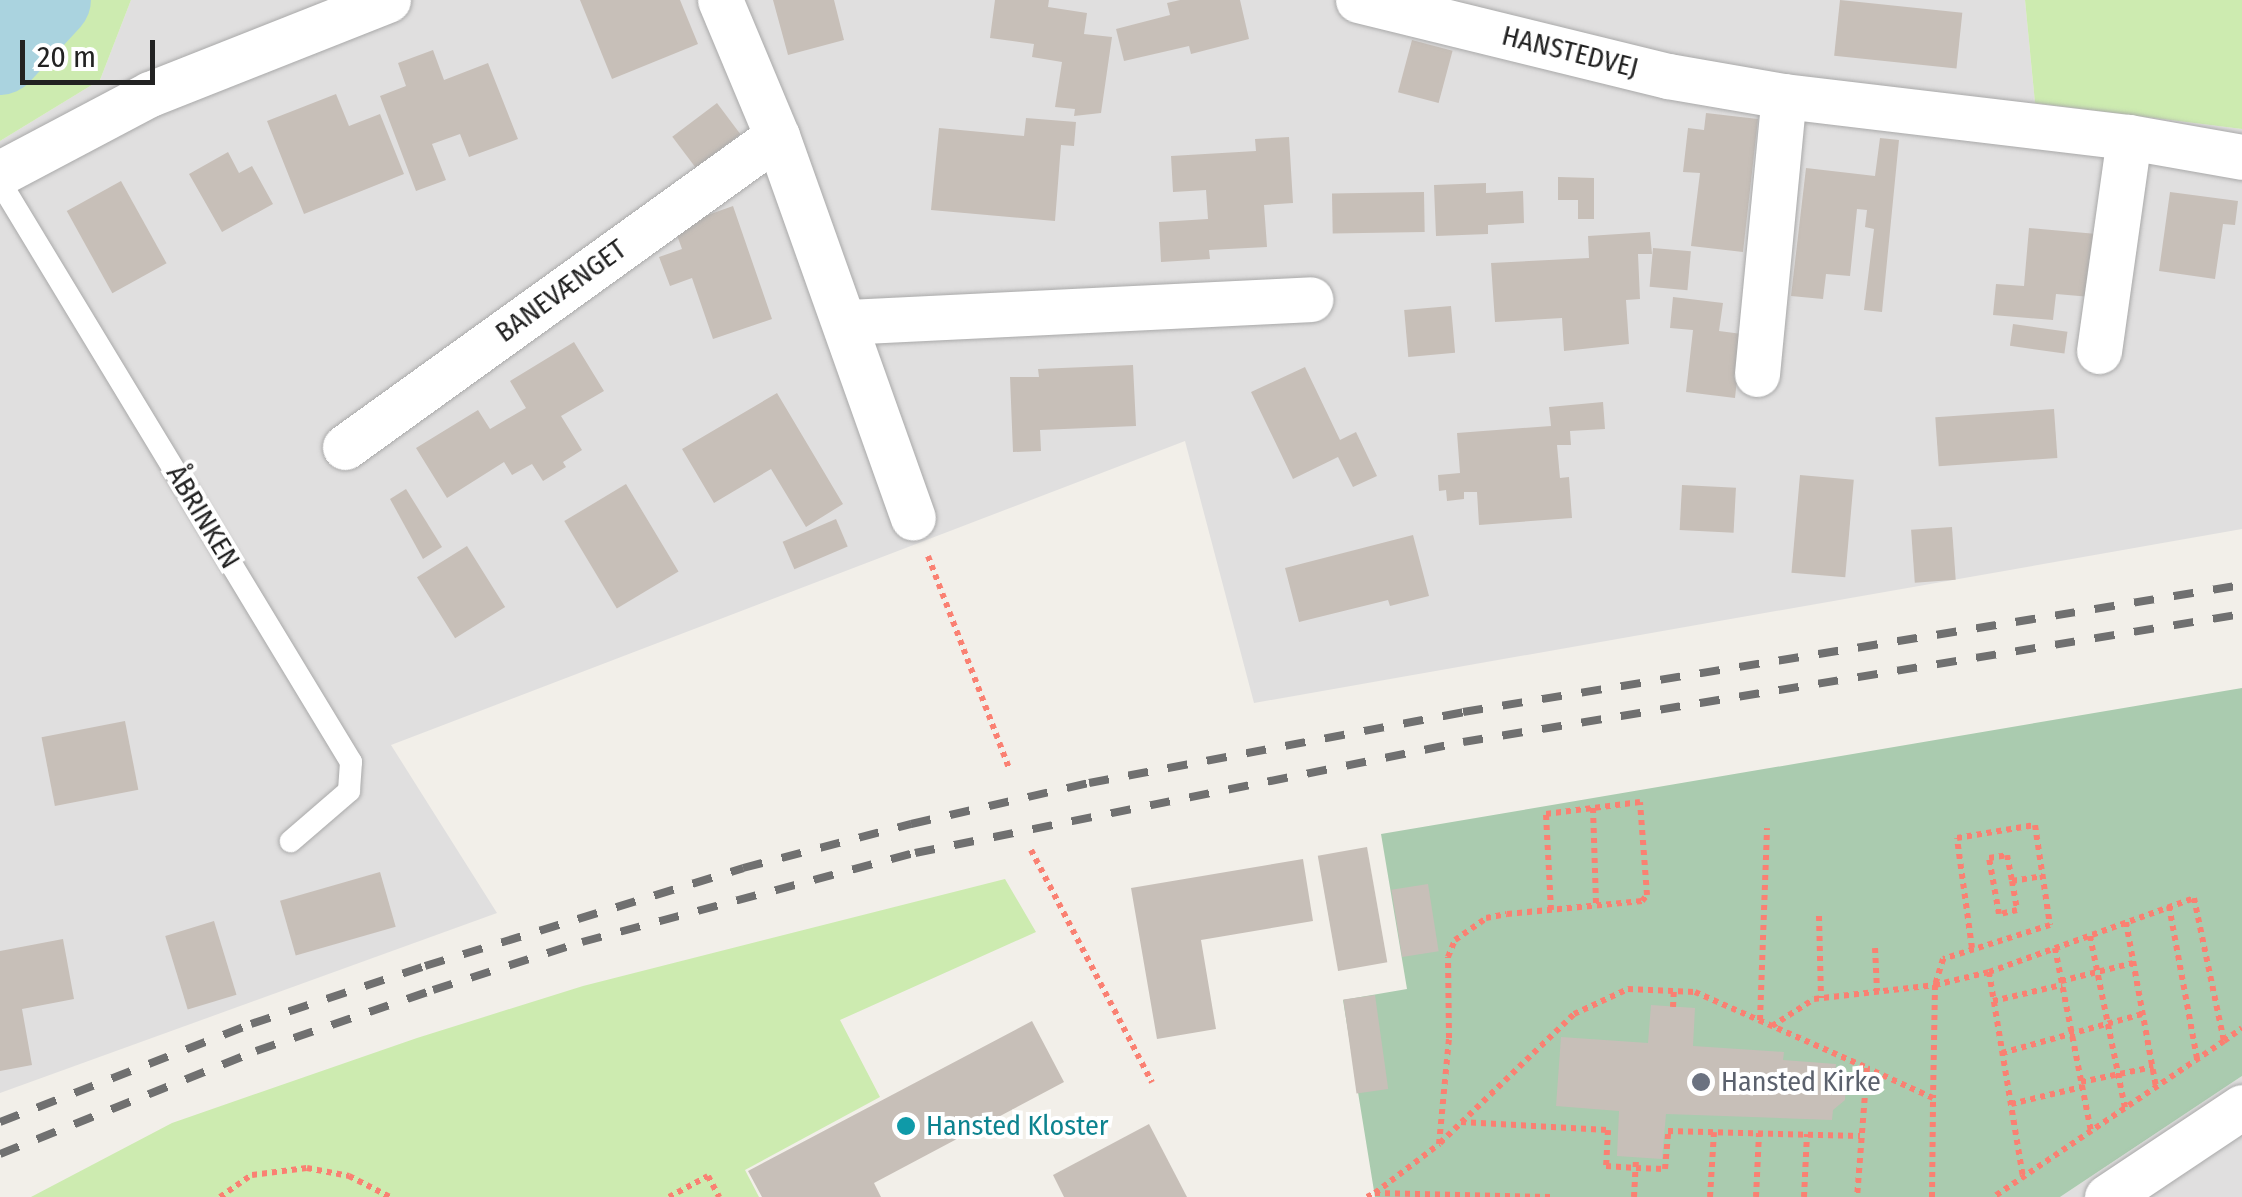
<!DOCTYPE html>
<meta charset="utf-8">
<style>
body{margin:0}
#map{position:relative;width:2242px;height:1197px;overflow:hidden;background:#f2efe9;font-family:"Fira Sans Condensed",sans-serif}
div>[style]{position:absolute}
[style*='--x']{left:calc(var(--x)*1px);top:calc(var(--y)*1px);width:calc(var(--w)*1px);rotate:calc(var(--a)*1deg)}
.residential>*{inset:0;background:#e0dfdf}
.grass>*{inset:0;background:#cdebb0}
.cemetery>*{inset:0;background:#aacbaf}
.river>*{height:80px;margin:-40px;padding:0 40px;transform-origin:40px;border-radius:40px;background:#aad3df}
.building>*{inset:0;background:#c7bfb8;transform-origin:0 0}
.path>*{height:6px;margin-top:-3px;transform-origin:0;background:repeating-linear-gradient(90deg,#fa8072 0 5px,transparent 0 10px)}
.roads{filter:drop-shadow(0 0 2px #a9a9a9) drop-shadow(0 0 2px #a9a9a9)}
.lane>*{height:22px;margin:-11px;padding:0 11px;transform-origin:11px;border-radius:11px;background:#fff}
.street>*{height:45px;margin:-22.5px;padding:0 22.5px;transform-origin:22.5px;border-radius:22.5px;background:#fff}
.rail>*{height:8px;margin-top:-4px;transform-origin:0;background:repeating-linear-gradient(90deg,#707070 0 20px,transparent 0 40px)}
.dots>*{width:28px;height:28px;translate:-50% -50%;box-sizing:border-box;border:5px solid #fff;border-radius:50%}
span{translate:-50% -50%;white-space:nowrap;text-align:center;line-height:1.15;-webkit-text-stroke:8px #fff;paint-order:stroke}
.street-label{font-size:28px;color:#222}
.worship-label{font-size:28px;color:#5b616d}
.left{translate:0 -50%;text-align:left}
.culture-label{font-size:28px;color:#0d838f}
.scale{position:absolute;left:20px;top:40px;width:135px;height:45px;box-sizing:border-box;border:5px solid #222;border-top:0;padding-left:12px;font-size:30px;line-height:35px;white-space:nowrap;color:#222;-webkit-text-stroke:8px #fff;paint-order:stroke}
</style>
<div id="map">
<div class="residential">
<div style="clip-path:polygon(131px 0,2025px 0,2035px 103px,2242px 129px,2242px 529px,1254px 703px,1185px 441px,391px 745px,497px 913px,0 1093px,0 141px,100px 80px)"></div>
<div style="clip-path:polygon(2242px 1076px,2242px 1197px,2060px 1197px)"></div>
</div>
<div class="grass">
<div style="clip-path:polygon(0 0,131px 0,100px 80px,0 141px)"></div>
<div style="clip-path:polygon(2025px 0,2242px 0,2242px 129px,2035px 103px)"></div>
<div style="clip-path:polygon(1005px 879px,1036px 932px,840px 1020px,880px 1097px,745px 1170px,759px 1197px,31px 1197px,172px 1123px,417px 1038px,583px 986px)"></div>
</div>
<div class="cemetery">
<div style="clip-path:polygon(2242px 688px,2242px 1076px,2060px 1197px,1375px 1197px,1343px 1000px,1407px 989px,1381px 834px)"></div>
</div>
<div class="river">
<div style="--x:0;--y:55;--w:75;--a:-47.2"></div>
</div>
<div class="building">
<div style="clip-path:polygon(580px 0,680px 0,698px 44px,612px 79px)"></div>
<div style="clip-path:polygon(773px 0,834px 0,844px 40px,788px 55px)"></div>
<div style="clip-path:polygon(995px 0,1049px 0,1048px 7px,1087px 13px,1084px 34px,1112px 37px,1101px 113px,1074px 116px,1075px 109px,1055px 107px,1062px 62px,1032px 57px,1034px 44px,990px 38px)"></div>
<div style="clip-path:polygon(1180px 0,1240px 0,1249px 39px,1191px 54px,1189px 46px,1124px 61px,1116px 29px,1170px 15px,1167px 3px)"></div>
<div style="left:1840px;top:0;width:123px;height:56px;rotate:6deg"></div>
<div style="left:1412px;top:40px;width:42px;height:54px;rotate:15deg"></div>
<div style="clip-path:polygon(433px 50px,444px 80px,488px 63px,518px 139px,469px 157px,460px 134px,432px 144px,446px 180px,416px 191px,380px 96px,406px 86px,398px 63px)"></div>
<div style="clip-path:polygon(336px 94px,349px 126px,380px 114px,404px 174px,304px 214px,267px 121px)"></div>
<div style="left:717px;top:103px;width:39px;height:56px;rotate:53deg"></div>
<div style="clip-path:polygon(1706px 113px,1758px 119px,1743px 252px,1691px 246px,1700px 173px,1683px 172px,1688px 128px,1704px 130px)"></div>
<div style="clip-path:polygon(1026px 118px,1076px 122px,1074px 146px,1061px 145px,1055px 221px,931px 210px,939px 128px,1024px 136px)"></div>
<div style="clip-path:polygon(1289px 137px,1293px 203px,1264px 205px,1267px 247px,1209px 250px,1210px 259px,1161px 262px,1159px 222px,1208px 219px,1206px 190px,1173px 192px,1171px 156px,1256px 151px,1255px 139px)"></div>
<div style="clip-path:polygon(1880px 138px,1899px 140px,1882px 312px,1864px 310px,1874px 229px,1865px 227px,1867px 210px,1857px 209px,1850px 276px,1826px 274px,1823px 299px,1791px 296px,1806px 168px,1875px 176px)"></div>
<div style="clip-path:polygon(228px 152px,239px 173px,252px 166px,273px 204px,222px 232px,189px 174px)"></div>
<div style="clip-path:polygon(1558px 177px,1594px 178px,1594px 219px,1578px 219px,1578px 200px,1558px 200px)"></div>
<div style="left:121px;top:181px;width:94px;height:62px;rotate:61deg"></div>
<div style="clip-path:polygon(1486px 183px,1486px 193px,1523px 191px,1524px 223px,1488px 225px,1488px 234px,1436px 236px,1434px 185px)"></div>
<div style="left:1424px;top:192px;width:40px;height:92px;rotate:89deg"></div>
<div style="clip-path:polygon(2170px 192px,2238px 201px,2235px 225px,2223px 224px,2215px 279px,2159px 271px)"></div>
<div style="clip-path:polygon(733px 206px,772px 319px,713px 339px,692px 278px,670px 286px,659px 257px,682px 249px,674px 227px)"></div>
<div style="clip-path:polygon(2029px 228px,2097px 234px,2091px 297px,2056px 294px,2053px 320px,1993px 315px,1996px 284px,2024px 286px)"></div>
<div style="clip-path:polygon(1650px 232px,1652px 254px,1638px 254px,1640px 299px,1626px 300px,1629px 344px,1564px 351px,1562px 318px,1495px 322px,1491px 263px,1589px 258px,1588px 236px)"></div>
<div style="left:1653px;top:248px;width:38px;height:39px;rotate:5deg"></div>
<div style="clip-path:polygon(1673px 297px,1723px 303px,1719px 331px,1742px 334px,1735px 398px,1686px 392px,1693px 330px,1670px 328px)"></div>
<div style="left:1451px;top:306px;width:47px;height:47px;rotate:85deg"></div>
<div style="left:2013px;top:324px;width:55px;height:22px;rotate:8deg"></div>
<div style="clip-path:polygon(574px 342px,604px 391px,561px 416px,582px 450px,563px 462px,566px 467px,543px 481px,532px 464px,512px 475px,504px 462px,447px 498px,416px 448px,478px 410px,490px 429px,526px 408px,510px 381px)"></div>
<div style="clip-path:polygon(1133px 365px,1136px 426px,1040px 430px,1041px 451px,1013px 452px,1010px 377px,1039px 377px,1038px 369px)"></div>
<div style="clip-path:polygon(1305px 367px,1340px 440px,1356px 432px,1377px 476px,1353px 487px,1338px 457px,1293px 479px,1251px 392px)"></div>
<div style="clip-path:polygon(777px 393px,843px 504px,806px 527px,771px 469px,714px 503px,682px 449px)"></div>
<div style="clip-path:polygon(1603px 402px,1605px 429px,1570px 431px,1571px 445px,1557px 445px,1560px 478px,1569px 477px,1572px 518px,1479px 525px,1477px 492px,1464px 492px,1464px 499px,1447px 501px,1446px 490px,1439px 491px,1438px 475px,1460px 473px,1457px 433px,1551px 426px,1549px 407px)"></div>
<div style="left:2054px;top:409px;width:49px;height:119px;rotate:86deg"></div>
<div style="left:1800px;top:475px;width:54px;height:98px;rotate:5deg"></div>
<div style="left:626px;top:484px;width:102px;height:72px;rotate:59deg"></div>
<div style="left:1682px;top:485px;width:54px;height:45px;rotate:3deg"></div>
<div style="clip-path:polygon(406px 489px,442px 547px,423px 559px,390px 499px)"></div>
<div style="left:836px;top:519px;width:30px;height:58px;rotate:67deg"></div>
<div style="left:1952px;top:527px;width:53px;height:41px;rotate:86deg"></div>
<div style="clip-path:polygon(1413px 535px,1429px 596px,1390px 606px,1388px 600px,1299px 622px,1285px 568px)"></div>
<div style="left:467px;top:546px;width:72px;height:59px;rotate:58deg"></div>
<div style="left:125px;top:721px;width:70px;height:85px;rotate:79deg"></div>
<div style="left:1367px;top:847px;width:117px;height:50px;rotate:80deg"></div>
<div style="clip-path:polygon(1303px 859px,1313px 921px,1201px 940px,1216px 1029px,1157px 1039px,1131px 888px)"></div>
<div style="left:380px;top:872px;width:57px;height:104px;rotate:74deg"></div>
<div style="left:1428px;top:884px;width:68px;height:37px;rotate:81deg"></div>
<div style="left:214px;top:921px;width:77px;height:51px;rotate:73deg"></div>
<div style="clip-path:polygon(63px 939px,74px 999px,22px 1009px,32px 1065px,0 1071px,0 951px)"></div>
<div style="left:1375px;top:995px;width:95px;height:32px;rotate:82deg"></div>
<div style="clip-path:polygon(1651px 1005px,1695px 1008px,1693px 1046px,1784px 1052px,1783px 1060px,1836px 1064px,1835px 1075px,1846px 1086px,1845px 1100px,1833px 1110px,1832px 1120px,1666px 1114px,1662px 1159px,1617px 1156px,1619px 1111px,1556px 1106px,1561px 1037px,1648px 1043px)"></div>
<div style="clip-path:polygon(1032px 1021px,1064px 1082px,874px 1183px,881px 1197px,762px 1197px,748px 1171px)"></div>
<div style="clip-path:polygon(1149px 1124px,1187px 1197px,1064px 1197px,1053px 1175px)"></div>
</div>
<div class="path">
<div style="--x:928;--y:556;--w:227;--a:69.1"></div>
<div style="--x:1031;--y:850;--w:262;--a:62.5"></div>
<div style="--x:2012;--y:881;--w:29;--a:80"></div>
<div style="--x:2017;--y:910;--w:18;--a:167"></div>
<div style="--x:1999;--y:914;--w:57;--a:-100.1"></div>
<div style="--x:1989;--y:858;--w:18;--a:-9"></div>
<div style="--x:2007;--y:855;--w:26;--a:79"></div>
<div style="--x:2012;--y:881;--w:31;--a:-9"></div>
<div style="--x:2169;--y:906;--w:156;--a:79.6"></div>
<div style="--x:1551;--y:910;--w:96;--a:-93"></div>
<div style="--x:1546;--y:814;--w:47;--a:-7.3"></div>
<div style="--x:1819;--y:916;--w:82;--a:88.6"></div>
<div style="--x:2126;--y:922;--w:168;--a:79.7"></div>
<div style="--x:2090;--y:936;--w:176;--a:78.5"></div>
<div style="--x:1875;--y:948;--w:43;--a:87.3"></div>
<div style="--x:1972;--y:948;--w:111;--a:-97.8"></div>
<div style="--x:1957;--y:838;--w:79;--a:-9.5"></div>
<div style="--x:2035;--y:825;--w:101;--a:81.5"></div>
<div style="--x:2050;--y:925;--w:112;--a:162.4"></div>
<div style="--x:1943;--y:959;--w:27;--a:107"></div>
<div style="--x:1935;--y:985;--w:56;--a:-13.5"></div>
<div style="--x:1989;--y:972;--w:218;--a:-19.8"></div>
<div style="--x:2194;--y:898;--w:146;--a:78.2"></div>
<div style="--x:2224;--y:1041;--w:278;--a:145.9"></div>
<div style="--x:2055;--y:948;--w:187;--a:78.9"></div>
<div style="--x:1989;--y:972;--w:209;--a:80.6"></div>
<div style="--x:2061;--y:981;--w:74;--a:-14"></div>
<div style="--x:1993;--y:1001;--w:71;--a:-13.1"></div>
<div style="--x:1673;--y:1007;--w:18;--a:-87"></div>
<div style="--x:1760;--y:1020;--w:192;--a:-87.9"></div>
<div style="--x:1772;--y:1026;--w:50;--a:-32.7"></div>
<div style="--x:1814;--y:999;--w:122;--a:-6.6"></div>
<div style="--x:1935;--y:985;--w:113;--a:91"></div>
<div style="--x:1933;--y:1098;--w:72;--a:-155.6"></div>
<div style="--x:2224;--y:1041;--w:22;--a:-36"></div>
<div style="--x:2002;--y:1053;--w:146;--a:-15.5"></div>
<div style="--x:2081;--y:1082;--w:74;--a:-11.8"></div>
<div style="--x:2011;--y:1104;--w:73;--a:-13.5"></div>
<div style="--x:1461;--y:1122;--w:147;--a:3.1"></div>
<div style="--x:1608;--y:1130;--w:36;--a:93"></div>
<div style="--x:1606;--y:1166;--w:30;--a:4"></div>
<div style="--x:1636;--y:1168;--w:29;--a:2"></div>
<div style="--x:1665;--y:1169;--w:38;--a:-85"></div>
<div style="--x:1668;--y:1131;--w:192;--a:1.5"></div>
<div style="--x:1440;--y:1143;--w:186;--a:-43.9"></div>
<div style="--x:1574;--y:1014;--w:60;--a:-24.8"></div>
<div style="--x:1628;--y:989;--w:67;--a:2.6"></div>
<div style="--x:1695;--y:992;--w:188;--a:23.8"></div>
<div style="--x:1867;--y:1068;--w:129;--a:94.4"></div>
<div style="--x:1375;--y:1193;--w:81;--a:-37.4"></div>
<div style="--x:1439;--y:1144;--w:106;--a:-84.6"></div>
<div style="--x:1449;--y:1038;--w:81;--a:-90.7"></div>
<div style="--x:1448;--y:957;--w:18;--a:-68"></div>
<div style="--x:1455;--y:940;--w:38;--a:-35"></div>
<div style="--x:1486;--y:918;--w:21;--a:-11"></div>
<div style="--x:1507;--y:914;--w:136;--a:-5.5"></div>
<div style="--x:1642;--y:901;--w:8;--a:-50"></div>
<div style="--x:1647;--y:895;--w:93;--a:-94.3"></div>
<div style="--x:1640;--y:802;--w:47;--a:172.7"></div>
<div style="--x:1593;--y:808;--w:97;--a:88.2"></div>
<div style="--x:220;--y:1197;--w:39;--a:-35"></div>
<div style="--x:252;--y:1175;--w:55;--a:-7.3"></div>
<div style="--x:307;--y:1168;--w:43;--a:10.8"></div>
<div style="--x:349;--y:1176;--w:46;--a:27.1"></div>
<div style="--x:669;--y:1197;--w:44;--a:-28.3"></div>
<div style="--x:708;--y:1176;--w:24;--a:62"></div>
<div style="--x:1367;--y:1197;--w:9;--a:-27"></div>
<div style="--x:1375;--y:1193;--w:177;--a:1.3"></div>
<div style="--x:1634;--y:1197;--w:39;--a:-87"></div>
<div style="--x:1710;--y:1197;--w:65;--a:-86.5"></div>
<div style="--x:1756;--y:1197;--w:64;--a:-87.3"></div>
<div style="--x:1804;--y:1197;--w:63;--a:-87.3"></div>
<div style="--x:1932;--y:1197;--w:99;--a:-89.4"></div>
</div>
<div class="roads">
<div class="lane">
<div style="--x:0;--y:182;--w:678;--a:58.82"></div>
<div style="--x:351;--y:762;--w:29;--a:94"></div>
<div style="--x:349;--y:791;--w:77;--a:139.2"></div>
</div>
<div class="street">
<div style="--x:720;--y:0;--w:147;--a:67.3"></div>
<div style="--x:777;--y:136;--w:405;--a:70.4"></div>
<div style="--x:1358;--y:0;--w:319;--a:13.8"></div>
<div style="--x:1668;--y:76;--w:118;--a:9.8"></div>
<div style="--x:1784;--y:96;--w:347;--a:6.8"></div>
<div style="--x:2129;--y:137;--w:115;--a:10"></div>
<div style="--x:0;--y:173;--w:170;--a:-27.8"></div>
<div style="--x:150;--y:94;--w:256;--a:-21.6"></div>
<div style="--x:845;--y:322;--w:466;--a:-2.8"></div>
<div style="--x:2099;--y:351;--w:216;--a:-82"></div>
<div style="--x:1757;--y:374;--w:279;--a:-84.5"></div>
<div style="--x:345;--y:447;--w:532;--a:-35.75"></div>
<div style="--x:2107;--y:1197;--w:162;--a:-33.7"></div>
</div>
</div>
<div class="rail">
<div style="--x:0;--y:1122;--w:269;--a:-21.3"></div>
<div style="--x:251;--y:1024;--w:183;--a:-18.4"></div>
<div style="--x:425;--y:966;--w:333;--a:-17.1"></div>
<div style="--x:743;--y:868;--w:174;--a:-14.7"></div>
<div style="--x:911;--y:824;--w:183;--a:-13"></div>
<div style="--x:1089;--y:783;--w:381;--a:-10.7"></div>
<div style="--x:1463;--y:712;--w:789;--a:-9.26"></div>
<div style="--x:0;--y:1154;--w:276;--a:-21.9"></div>
<div style="--x:256;--y:1051;--w:187;--a:-19"></div>
<div style="--x:433;--y:990;--w:157;--a:-17.9"></div>
<div style="--x:582;--y:942;--w:345;--a:-15"></div>
<div style="--x:915;--y:853;--w:559;--a:-11.45"></div>
<div style="--x:1463;--y:742;--w:789;--a:-9.33"></div>
</div>
<div class="dots">
<div style="left:1701px;top:1082px;background:#6b7280"></div>
<div style="left:906px;top:1126px;background:#0f9aa8"></div>
</div>
<div class="street-label">
<span style="left:1570px;top:52px;rotate:14deg">HANSTEDVEJ</span>
<span style="left:561px;top:291px;rotate:-36deg">BANEVÆNGET</span>
<span style="left:203px;top:517px;rotate:59deg">ÅBRINKEN</span>
</div>
<div class="worship-label">
<span class="left" style="left:1721px;top:1082px">Hansted Kirke</span>
</div>
<div class="culture-label">
<span class="left" style="left:926px;top:1126px">Hansted Kloster</span>
</div>
<div class="scale">20 m</div>
</div>
